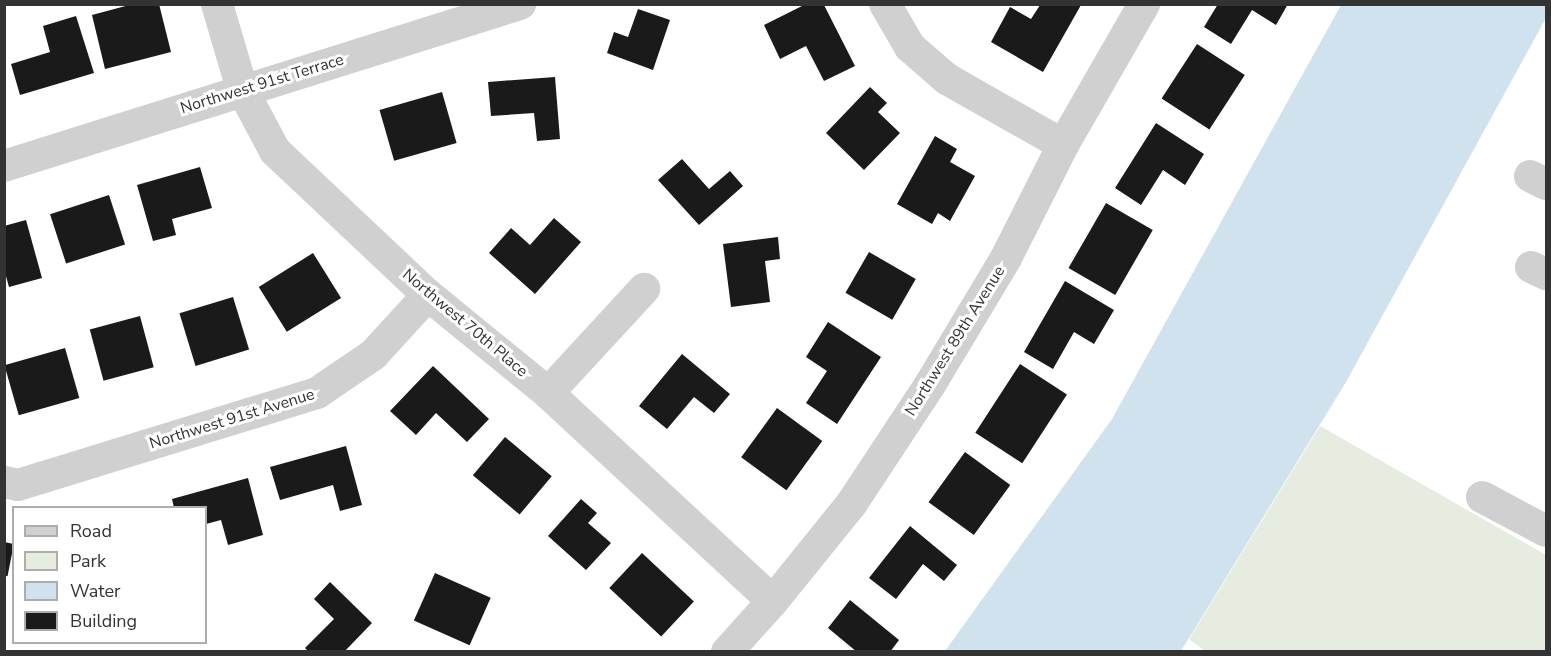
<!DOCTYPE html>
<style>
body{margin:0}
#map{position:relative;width:1551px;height:656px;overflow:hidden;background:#fff;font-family:"Nunito Sans",sans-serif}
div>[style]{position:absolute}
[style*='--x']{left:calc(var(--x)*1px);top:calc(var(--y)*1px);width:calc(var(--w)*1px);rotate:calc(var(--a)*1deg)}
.green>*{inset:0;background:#e6ecdf}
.water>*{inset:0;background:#cfe2ee}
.building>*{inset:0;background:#1a1a1a;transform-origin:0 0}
.minor>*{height:32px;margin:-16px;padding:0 16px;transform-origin:16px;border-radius:16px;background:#d0d0d0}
span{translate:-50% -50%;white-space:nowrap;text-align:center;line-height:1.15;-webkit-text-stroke:6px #fff;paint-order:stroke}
.street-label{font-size:16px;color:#333}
.frame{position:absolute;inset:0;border:6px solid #333;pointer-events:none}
.legend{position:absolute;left:12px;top:506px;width:195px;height:138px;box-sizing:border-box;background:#fff;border:2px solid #adadad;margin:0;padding:8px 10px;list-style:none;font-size:18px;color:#333}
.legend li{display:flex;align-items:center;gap:12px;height:30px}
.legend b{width:30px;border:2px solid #adadad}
</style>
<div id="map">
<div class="green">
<div style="clip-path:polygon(1320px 426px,1546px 555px,1546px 651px,1206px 652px,1189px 639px)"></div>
</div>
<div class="water">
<div style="clip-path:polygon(1341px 5px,1546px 5px,1546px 18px,1346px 382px,1181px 651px,945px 651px,1112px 419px)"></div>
</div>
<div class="building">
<div style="clip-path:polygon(133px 4px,159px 4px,171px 52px,105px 69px,92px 15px)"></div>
<div style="clip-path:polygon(1218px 4px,1288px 4px,1276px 25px,1252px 10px,1231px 44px,1204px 27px)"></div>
<div style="clip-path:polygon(804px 5px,824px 5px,855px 66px,824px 81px,806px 46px,780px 59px,764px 25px)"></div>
<div style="clip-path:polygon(1040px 5px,1081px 5px,1043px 72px,991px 42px,1010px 7px,1031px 19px)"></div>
<div style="clip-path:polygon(638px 9px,670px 20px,653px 70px,607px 53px,614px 32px,628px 37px)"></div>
<div style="clip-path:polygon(76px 16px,94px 73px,20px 95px,11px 64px,50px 52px,43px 26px)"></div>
<div style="left:1197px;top:44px;width:57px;height:65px;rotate:33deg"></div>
<div style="clip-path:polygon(555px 77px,560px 139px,537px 141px,534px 113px,491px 116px,488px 82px)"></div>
<div style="clip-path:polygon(870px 87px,887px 103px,878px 112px,900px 133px,864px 170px,826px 133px)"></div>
<div style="left:442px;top:92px;width:53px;height:65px;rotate:74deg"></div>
<div style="clip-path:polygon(1156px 123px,1204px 154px,1185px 185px,1163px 170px,1141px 205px,1115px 188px)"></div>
<div style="clip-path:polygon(935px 136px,957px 149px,950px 162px,975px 176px,950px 221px,938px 213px,932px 224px,897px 204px)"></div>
<div style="clip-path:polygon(682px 159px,709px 189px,730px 171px,743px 186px,699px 225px,658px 180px)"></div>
<div style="clip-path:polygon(200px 167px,212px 208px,172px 219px,176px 235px,153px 241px,137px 185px)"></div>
<div style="left:109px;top:195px;width:52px;height:62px;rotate:72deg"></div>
<div style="left:1106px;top:203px;width:54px;height:75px;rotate:30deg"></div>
<div style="clip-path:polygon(554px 218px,581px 242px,535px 294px,489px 253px,511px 228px,530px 245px)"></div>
<div style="clip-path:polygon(26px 220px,42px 278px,9px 287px,4px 269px,4px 226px)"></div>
<div style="clip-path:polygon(778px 237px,780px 259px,765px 261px,770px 302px,731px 307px,723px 244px)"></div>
<div style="left:869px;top:252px;width:54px;height:47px;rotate:30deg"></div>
<div style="left:313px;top:253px;width:53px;height:64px;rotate:58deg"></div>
<div style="clip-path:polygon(1065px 281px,1114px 310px,1094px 344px,1074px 332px,1053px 369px,1024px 352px)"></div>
<div style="left:233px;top:297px;width:55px;height:56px;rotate:73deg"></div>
<div style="left:140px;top:316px;width:53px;height:52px;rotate:75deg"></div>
<div style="clip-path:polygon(828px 322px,881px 357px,837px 424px,806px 403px,827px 371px,806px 357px)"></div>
<div style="left:65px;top:348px;width:52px;height:63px;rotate:74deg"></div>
<div style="clip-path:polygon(682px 354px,730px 394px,714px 413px,694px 397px,667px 429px,639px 406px)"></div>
<div style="left:1020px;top:364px;width:56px;height:82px;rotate:33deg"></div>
<div style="clip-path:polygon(433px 366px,489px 419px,467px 442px,436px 413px,416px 435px,390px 411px)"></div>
<div style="left:777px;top:408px;width:56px;height:61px;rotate:36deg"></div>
<div style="left:505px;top:437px;width:61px;height:50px;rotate:40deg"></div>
<div style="clip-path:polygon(346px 446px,362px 505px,340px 511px,333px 485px,280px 500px,270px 467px)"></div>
<div style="left:965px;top:452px;width:56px;height:62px;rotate:36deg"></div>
<div style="clip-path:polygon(248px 478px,263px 535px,228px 545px,221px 520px,206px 524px,206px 508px,174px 508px,172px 499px)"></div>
<div style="clip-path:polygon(581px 499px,597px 513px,588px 523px,611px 543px,586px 570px,548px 536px)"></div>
<div style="clip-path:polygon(910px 526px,957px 565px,944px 581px,923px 564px,896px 599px,869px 578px)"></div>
<div style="left:4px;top:542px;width:10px;height:33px;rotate:11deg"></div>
<div style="left:642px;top:553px;width:71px;height:48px;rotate:43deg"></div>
<div style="left:435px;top:573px;width:61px;height:52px;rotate:24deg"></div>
<div style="clip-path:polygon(330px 582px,372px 623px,344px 652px,309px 652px,305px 648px,334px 619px,314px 599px)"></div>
<div style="clip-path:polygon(850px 600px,899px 640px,890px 652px,857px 652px,828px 628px)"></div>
</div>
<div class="minor">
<div style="--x:217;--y:4;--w:89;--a:73.6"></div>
<div style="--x:242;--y:89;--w:70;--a:62"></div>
<div style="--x:275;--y:151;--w:210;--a:43.3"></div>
<div style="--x:428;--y:295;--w:155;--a:39.2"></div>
<div style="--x:548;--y:393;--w:306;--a:42.8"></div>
<div style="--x:885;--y:4;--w:50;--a:59.8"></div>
<div style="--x:910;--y:47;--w:49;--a:40.9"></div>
<div style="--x:947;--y:79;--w:133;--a:29.6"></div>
<div style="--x:4;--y:166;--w:541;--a:-17.43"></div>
<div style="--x:1530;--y:176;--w:18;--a:27"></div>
<div style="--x:1531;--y:267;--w:17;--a:25"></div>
<div style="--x:548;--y:393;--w:142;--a:-47.3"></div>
<div style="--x:4;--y:482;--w:14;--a:12"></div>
<div style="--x:18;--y:485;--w:313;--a:-17.1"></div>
<div style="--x:317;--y:393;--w:68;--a:-34.2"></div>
<div style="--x:373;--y:355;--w:81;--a:-47.5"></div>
<div style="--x:1482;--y:497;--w:72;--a:28"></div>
<div style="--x:727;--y:652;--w:69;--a:-48"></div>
<div style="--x:773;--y:601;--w:126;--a:-51.1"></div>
<div style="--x:852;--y:503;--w:144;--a:-56.6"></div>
<div style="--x:931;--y:383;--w:146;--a:-59"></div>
<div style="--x:1006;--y:258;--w:127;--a:-63.2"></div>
<div style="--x:1063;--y:145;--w:163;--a:-60.1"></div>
</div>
<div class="street-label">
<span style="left:262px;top:84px;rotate:-17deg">Northwest 91st Terrace</span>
<span style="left:465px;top:323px;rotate:40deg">Northwest 70th Place</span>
<span style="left:955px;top:341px;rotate:-58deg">Northwest 89th Avenue</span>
<span style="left:232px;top:419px;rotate:-17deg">Northwest 91st Avenue</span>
</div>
<div class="frame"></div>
<ul class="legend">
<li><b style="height:8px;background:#d0d0d0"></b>Road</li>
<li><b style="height:16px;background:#e6ecdf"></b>Park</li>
<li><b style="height:16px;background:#cfe2ee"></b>Water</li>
<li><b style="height:16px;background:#1a1a1a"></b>Building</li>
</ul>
</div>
